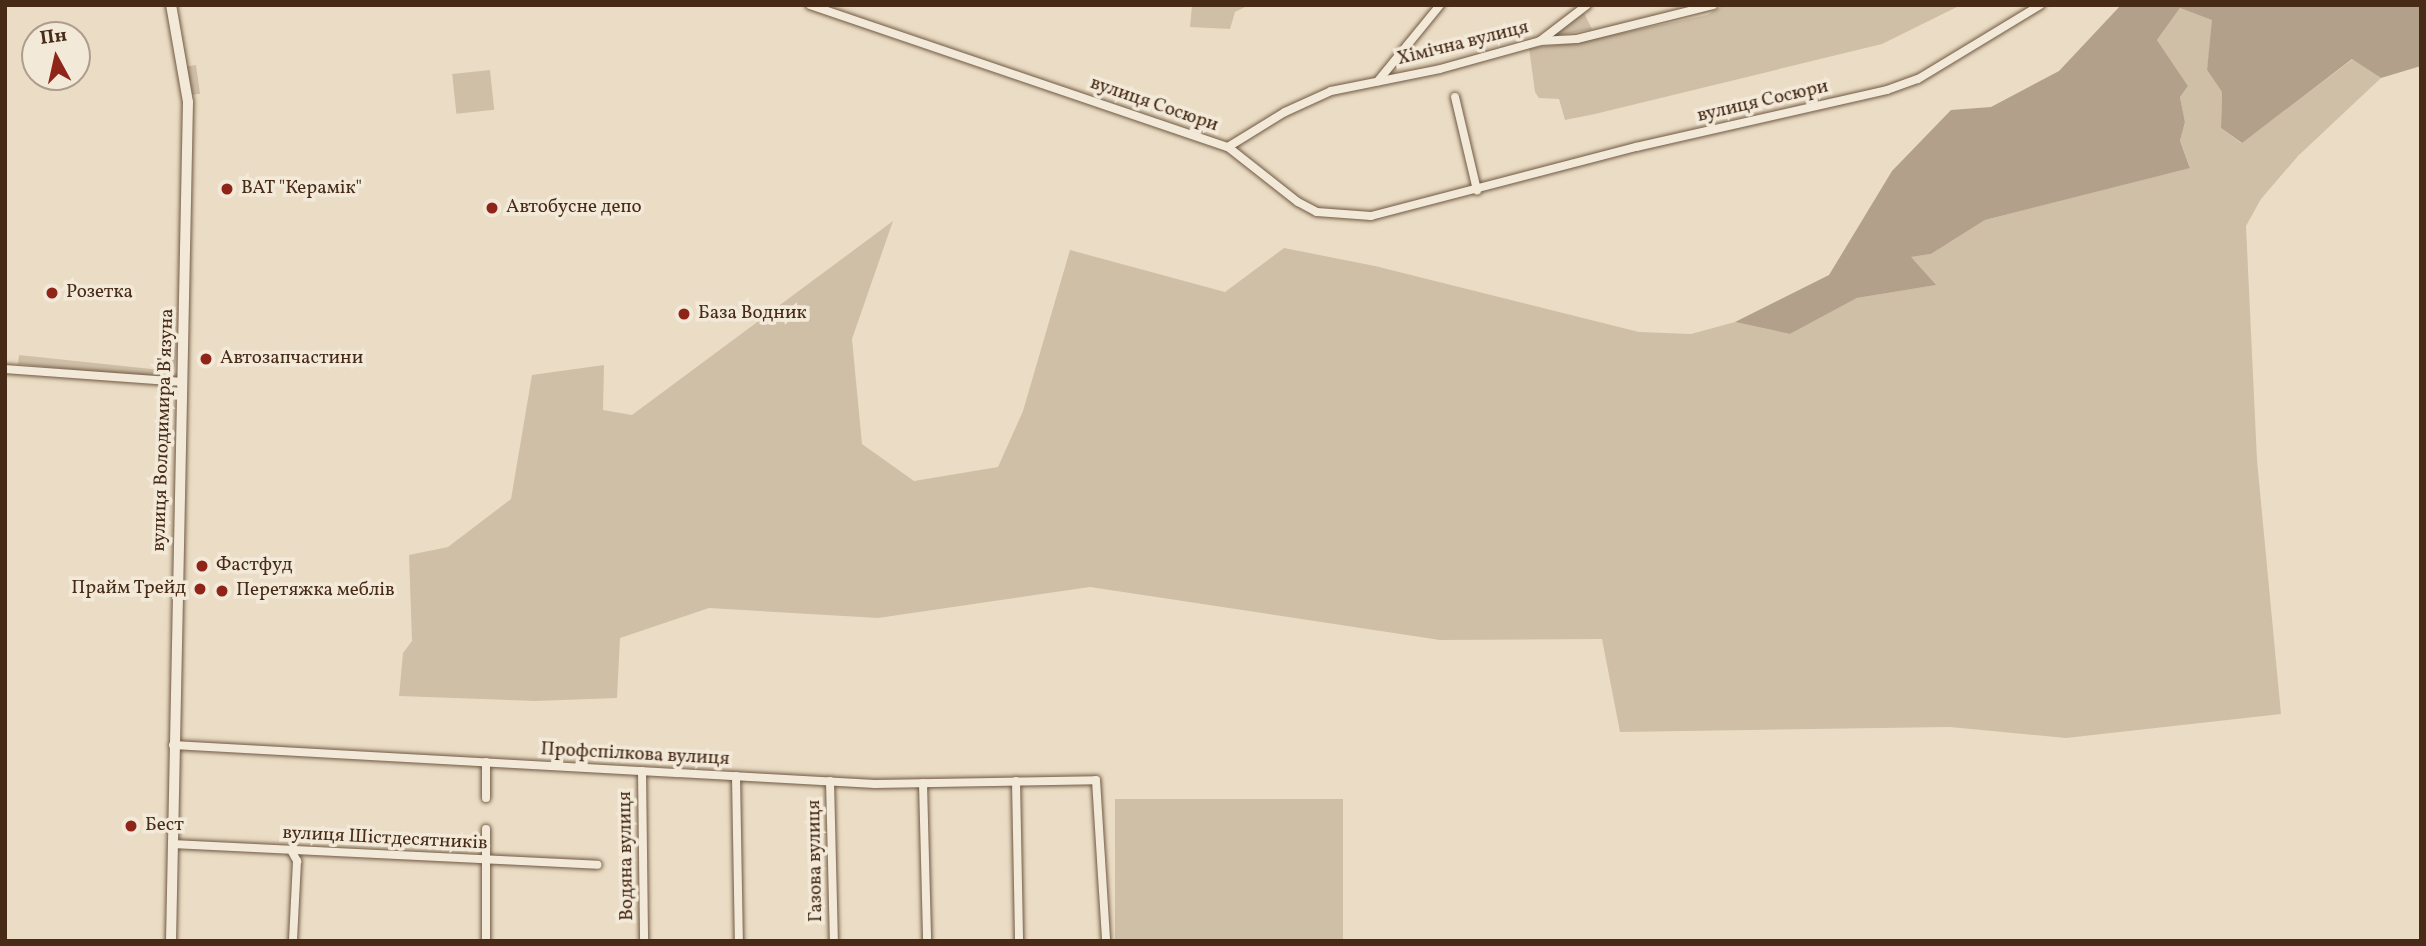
<!DOCTYPE html>
<meta charset="utf-8">
<style>
body{margin:0}
#map{position:relative;width:2426px;height:946px;overflow:hidden;background:#ebddc5;font-family:Vollkorn,serif}
div>[style]{position:absolute}
[style*='--x']{left:calc(var(--x)*1px);top:calc(var(--y)*1px);width:calc(var(--w)*1px);rotate:calc(var(--a)*1deg)}
.green>*{inset:0;background:#cfbfa7;transform-origin:0 0}
.water>*{inset:0;background:#b3a08a}
.roads{filter:drop-shadow(0 0 2px #705842) drop-shadow(0 0 2px #705842)}
.street>*{height:8px;margin:-4px;padding:0 4px;transform-origin:4px;border-radius:4px;background:#f2e9d9}
.secondary>*{height:10px;margin:-5px;padding:0 5px;transform-origin:5px;border-radius:5px;background:#f2e9d9}
.dots>*{width:19px;height:19px;translate:-50% -50%;box-sizing:border-box;border:4px solid #f2e9d9;border-radius:50%}
span{translate:-50% -50%;white-space:nowrap;text-align:center;line-height:1.15;-webkit-text-stroke:7px #f2e9d9;paint-order:stroke}
.street-label{font-size:19px;color:#472b16}
.poi-label{font-size:19px;color:#472b16}
.left{translate:0 -50%;text-align:left}
.right{translate:-100% -50%;text-align:right}
.frame{position:absolute;inset:0;border:7px solid #472b16;pointer-events:none}
.north{position:absolute;left:21px;top:21px;width:70px;height:70px;box-sizing:border-box;background:#f2e9d9;border:2px solid #ae9d8b;border-radius:50%;rotate:352deg;font-size:19px;font-weight:700;line-height:28px;text-align:center;color:#472b16}
.north::after{content:'';display:block;margin:auto;width:24px;height:32px;background:#8f2418;clip-path:polygon(50% 0,100% 100%,50% 72%,0 100%)}
</style>
<div id="map">
<div class="green">
<div style="clip-path:polygon(1192px 5px,1249px 5px,1235px 12px,1230px 29px,1190px 27px)"></div>
<div style="clip-path:polygon(1724px 5px,1961px 5px,1882px 44px,1595px 114px,1565px 120px,1559px 99px,1539px 98px,1535px 92px,1529px 48px,1574px 43px,1707px 15px)"></div>
<div style="clip-path:polygon(2180px 8px,2213px 20px,2207px 70px,2222px 92px,2221px 128px,2241px 143px,2353px 59px,2381px 78px,2298px 156px,2261px 199px,2246px 226px,2257px 460px,2281px 714px,2066px 738px,1950px 727px,1620px 732px,1602px 639px,1440px 640px,1090px 587px,878px 618px,709px 608px,620px 638px,617px 698px,535px 701px,399px 696px,403px 653px,412px 641px,409px 555px,448px 547px,511px 499px,532px 375px,604px 365px,603px 410px,632px 415px,893px 221px,852px 339px,862px 444px,914px 481px,998px 467px,1023px 411px,1070px 250px,1225px 292px,1284px 248px,1375px 266px,1639px 332px,1691px 334px,1735px 322px,1790px 334px,1857px 298px,1935px 285px,1910px 257px,1931px 254px,1985px 220px,2190px 167px,2180px 141px,2185px 122px,2180px 97px,2188px 86px,2157px 40px)"></div>
<div style="clip-path:polygon(1584px 13px,1592px 29px,1550px 37px)"></div>
<div style="left:196px;top:65px;width:29px;height:10px;rotate:82deg"></div>
<div style="left:490px;top:70px;width:40px;height:38px;rotate:84deg"></div>
<div style="left:168px;top:335px;width:10px;height:33px;rotate:6deg"></div>
<div style="left:19px;top:355px;width:145px;height:9px;rotate:6deg"></div>
<div style="left:1343px;top:799px;width:142px;height:228px;rotate:90deg"></div>
</div>
<div class="water">
<div style="clip-path:polygon(2121px 5px,2421px 5px,2421px 66px,2381px 78px,2352px 59px,2242px 143px,2221px 128px,2222px 92px,2207px 70px,2212px 20px,2180px 8px,2157px 40px,2188px 86px,2180px 97px,2185px 122px,2180px 141px,2190px 168px,1985px 220px,1931px 254px,1911px 257px,1936px 285px,1857px 298px,1790px 334px,1735px 322px,1829px 275px,1892px 171px,1951px 110px,1991px 107px,2059px 71px)"></div>
</div>
<div class="roads">
<div class="street">
<div style="--x:810;--y:5;--w:441;--a:18.8"></div>
<div style="--x:1228;--y:147;--w:89;--a:38.2"></div>
<div style="--x:1298;--y:202;--w:21;--a:28"></div>
<div style="--x:1317;--y:212;--w:54;--a:4.2"></div>
<div style="--x:1371;--y:216;--w:274;--a:-14.6"></div>
<div style="--x:1636;--y:147;--w:257;--a:-12.8"></div>
<div style="--x:1887;--y:90;--w:33;--a:-20"></div>
<div style="--x:1918;--y:79;--w:143;--a:-31.2"></div>
<div style="--x:1540;--y:41;--w:37;--a:-3"></div>
<div style="--x:1577;--y:39;--w:140;--a:-14"></div>
<div style="--x:1378;--y:81;--w:98;--a:-50.8"></div>
<div style="--x:1455;--y:97;--w:96;--a:76.7"></div>
<div style="--x:1228;--y:147;--w:67;--a:-31.6"></div>
<div style="--x:1285;--y:112;--w:51;--a:-24.5"></div>
<div style="--x:1331;--y:91;--w:111;--a:-11.4"></div>
<div style="--x:1440;--y:69;--w:104;--a:-15.6"></div>
<div style="--x:1540;--y:41;--w:59;--a:-37.5"></div>
<div style="--x:5;--y:369;--w:178;--a:4.2"></div>
<div style="--x:173;--y:745;--w:703;--a:3.18"></div>
<div style="--x:875;--y:784;--w:221;--a:-1"></div>
<div style="--x:1096;--y:780;--w:161;--a:86.4"></div>
<div style="--x:486;--y:762;--w:36;--a:90"></div>
<div style="--x:642;--y:771;--w:170;--a:89.3"></div>
<div style="--x:736;--y:776;--w:165;--a:89"></div>
<div style="--x:830;--y:781;--w:160;--a:88.6"></div>
<div style="--x:1016;--y:781;--w:160;--a:88.9"></div>
<div style="--x:923;--y:783;--w:158;--a:88.5"></div>
<div style="--x:172;--y:844;--w:426;--a:2.8"></div>
<div style="--x:291;--y:850;--w:13;--a:61"></div>
<div style="--x:297;--y:861;--w:80;--a:92.9"></div>
<div style="--x:486;--y:941;--w:112;--a:-90"></div>
</div>
<div class="secondary">
<div style="--x:171;--y:941;--w:839;--a:-88.84"></div>
<div style="--x:188;--y:102;--w:98;--a:-99.9"></div>
</div>
</div>
<div class="dots">
<div style="left:227px;top:189px;background:#8f2418"></div>
<div style="left:492px;top:208px;background:#8f2418"></div>
<div style="left:52px;top:293px;background:#8f2418"></div>
<div style="left:684px;top:314px;background:#8f2418"></div>
<div style="left:206px;top:359px;background:#8f2418"></div>
<div style="left:202px;top:566px;background:#8f2418"></div>
<div style="left:200px;top:589px;background:#8f2418"></div>
<div style="left:222px;top:591px;background:#8f2418"></div>
<div style="left:131px;top:826px;background:#8f2418"></div>
</div>
<div class="street-label">
<span style="left:1463px;top:44px;rotate:-14deg">Хімічна вулиця</span>
<span style="left:1763px;top:102px;rotate:-13deg">вулиця Сосюри</span>
<span style="left:1154px;top:105px;rotate:19deg">вулиця Сосюри</span>
<span style="left:164px;top:430px;rotate:-88deg">вулиця Володимира В'язуна</span>
<span style="left:635px;top:755px;rotate:3deg">Профспілкова вулиця</span>
<span style="left:385px;top:839px;rotate:3deg">вулиця Шістдесятників</span>
<span style="left:627px;top:856px;rotate:-91deg">Водяна вулиця</span>
<span style="left:816px;top:861px;rotate:-91deg">Газова вулиця</span>
</div>
<div class="poi-label">
<span class="left" style="left:241px;top:189px">ВАТ "Керамік"</span>
<span class="left" style="left:506px;top:208px">Автобусне депо</span>
<span class="left" style="left:66px;top:293px">Розетка</span>
<span class="left" style="left:698px;top:314px">База Водник</span>
<span class="left" style="left:220px;top:359px">Автозапчастини</span>
<span class="left" style="left:216px;top:566px">Фастфуд</span>
<span class="right" style="left:186px;top:589px">Прайм Трейд</span>
<span class="left" style="left:236px;top:591px">Перетяжка меблів</span>
<span class="left" style="left:145px;top:826px">Бест</span>
</div>
<div class="frame"></div>
<div class="north">Пн</div>
</div>
